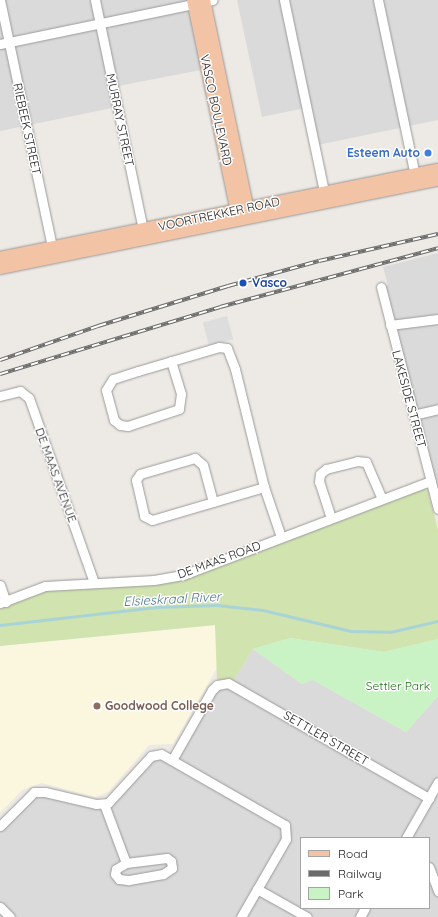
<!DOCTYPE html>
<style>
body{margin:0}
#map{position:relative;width:438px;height:917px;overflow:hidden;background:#ede9e4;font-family:Quicksand,sans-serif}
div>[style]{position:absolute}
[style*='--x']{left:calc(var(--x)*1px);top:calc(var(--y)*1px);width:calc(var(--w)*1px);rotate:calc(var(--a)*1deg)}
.residential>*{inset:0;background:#dbdada}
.education>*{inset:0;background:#fbf7df}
.grass>*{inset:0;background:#d1e3af}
.park>*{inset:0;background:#c9f3c5}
.parking>*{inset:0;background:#ddd;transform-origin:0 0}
.stream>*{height:2.5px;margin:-1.25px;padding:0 1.25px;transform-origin:1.25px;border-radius:1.25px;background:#a9d4d7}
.roads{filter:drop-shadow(0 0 1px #9a9a9a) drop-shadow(0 0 1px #9a9a9a)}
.minor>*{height:9px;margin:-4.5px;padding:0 4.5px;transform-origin:4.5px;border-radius:4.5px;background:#fff}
.major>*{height:12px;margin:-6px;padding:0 6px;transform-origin:6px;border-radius:6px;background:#f2c3a5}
.rail>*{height:4px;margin-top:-2px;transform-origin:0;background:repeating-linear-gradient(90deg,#fff 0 8px,#6b6b6b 0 16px);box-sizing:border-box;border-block:1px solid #6b6b6b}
.dots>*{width:11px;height:11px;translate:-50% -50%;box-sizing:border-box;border:2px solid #fff;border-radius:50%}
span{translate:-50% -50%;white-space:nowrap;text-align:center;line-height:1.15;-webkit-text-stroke:3px #fff;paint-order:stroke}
.street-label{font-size:12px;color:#1d1d1d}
.shop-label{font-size:12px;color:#366cbe;font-weight:700}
.right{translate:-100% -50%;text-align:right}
.transit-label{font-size:12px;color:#164399;font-weight:700}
.left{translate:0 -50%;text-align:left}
.park-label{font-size:12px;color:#1e7016}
.education-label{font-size:12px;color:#785e54;font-weight:700}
.water-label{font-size:13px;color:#4a778d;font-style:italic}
.legend{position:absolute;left:300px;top:837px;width:130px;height:72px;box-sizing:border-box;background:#fff;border:1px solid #a5a5a5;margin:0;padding:5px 7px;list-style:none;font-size:12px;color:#1d1d1d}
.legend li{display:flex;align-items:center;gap:8px;height:20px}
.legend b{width:20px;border:1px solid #a5a5a5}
</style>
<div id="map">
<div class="residential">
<div style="clip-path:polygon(0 0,192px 0,206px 69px,113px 87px,117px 107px,0 131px)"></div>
<div style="clip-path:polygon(237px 0,438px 0,438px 120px,313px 146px,305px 108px,262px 117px)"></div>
<div style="clip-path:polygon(438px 253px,438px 509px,381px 287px,388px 285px,383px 267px)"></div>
<div style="clip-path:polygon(evenodd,253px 649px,302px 684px,313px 680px,406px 732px,438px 696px,438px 917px,0 917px,0 825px,31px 793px,104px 804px,148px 758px,172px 759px,211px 690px,231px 684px,253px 649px,301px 838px,429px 838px,429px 908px,301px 908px,301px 838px)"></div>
</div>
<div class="education">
<div style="clip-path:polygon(216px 625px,217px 668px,173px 744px,149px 745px,108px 792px,95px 797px,42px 783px,22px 790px,0 813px,0 646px)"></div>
</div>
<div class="grass">
<div style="clip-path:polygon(424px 487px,428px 491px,438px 530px,438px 639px,384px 652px,290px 638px,253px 649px,233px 681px,217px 680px,215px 625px,0 646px,0 609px,37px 593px,48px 590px,157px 583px)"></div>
</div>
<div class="park">
<div style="clip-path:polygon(290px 638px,384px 652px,438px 639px,438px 696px,406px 732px,313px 680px,302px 684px,253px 649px)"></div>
</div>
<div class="parking">
<div style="left:227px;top:316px;width:24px;height:25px;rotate:75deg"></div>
</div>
<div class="stream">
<div style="--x:0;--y:625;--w:157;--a:-6.6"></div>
<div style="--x:156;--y:607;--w:61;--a:-1.9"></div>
<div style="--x:217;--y:605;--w:46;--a:6.2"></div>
<div style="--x:263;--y:610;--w:90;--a:13.4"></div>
<div style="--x:351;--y:631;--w:39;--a:1"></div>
<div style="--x:390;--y:632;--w:49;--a:-12.9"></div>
</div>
<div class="roads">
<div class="minor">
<div style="--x:0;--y:0;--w:258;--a:78.1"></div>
<div style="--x:95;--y:0;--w:240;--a:78.2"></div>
<div style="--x:284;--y:0;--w:201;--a:78.2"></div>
<div style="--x:378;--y:0;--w:185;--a:78.1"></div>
<div style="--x:0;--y:44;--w:217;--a:-11.7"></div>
<div style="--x:381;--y:287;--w:229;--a:75.6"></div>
<div style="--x:390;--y:325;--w:48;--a:-7.1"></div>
<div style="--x:171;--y:361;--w:34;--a:73"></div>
<div style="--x:181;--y:394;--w:15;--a:98"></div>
<div style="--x:179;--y:409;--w:54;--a:161.6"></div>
<div style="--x:128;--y:426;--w:8;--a:-173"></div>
<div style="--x:120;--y:425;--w:8;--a:-140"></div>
<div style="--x:114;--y:420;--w:31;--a:-105"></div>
<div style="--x:106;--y:390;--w:13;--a:-58"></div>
<div style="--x:113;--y:379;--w:26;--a:-18"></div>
<div style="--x:138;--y:371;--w:84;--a:-16.5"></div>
<div style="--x:219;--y:347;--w:8;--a:7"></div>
<div style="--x:227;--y:348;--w:22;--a:69"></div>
<div style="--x:235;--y:369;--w:122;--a:76.2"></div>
<div style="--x:264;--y:487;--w:53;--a:71.2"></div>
<div style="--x:0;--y:396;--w:21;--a:-14"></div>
<div style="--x:20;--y:391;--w:11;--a:38"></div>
<div style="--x:29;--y:398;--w:196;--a:70.6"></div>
<div style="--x:413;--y:415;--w:26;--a:-13"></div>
<div style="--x:213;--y:502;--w:38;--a:-105"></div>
<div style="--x:203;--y:465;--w:11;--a:-139"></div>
<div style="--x:195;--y:458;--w:57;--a:163.8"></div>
<div style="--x:140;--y:474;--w:7;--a:124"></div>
<div style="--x:136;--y:480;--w:37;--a:77"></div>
<div style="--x:144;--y:516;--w:9;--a:27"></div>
<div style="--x:152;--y:520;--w:117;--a:-16.4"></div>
<div style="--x:331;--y:518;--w:38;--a:-108"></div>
<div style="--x:319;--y:482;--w:8;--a:-83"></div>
<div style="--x:320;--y:474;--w:8;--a:-40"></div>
<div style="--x:326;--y:469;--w:32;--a:-14"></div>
<div style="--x:357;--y:461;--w:9;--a:6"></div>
<div style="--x:366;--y:462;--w:40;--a:66.6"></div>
<div style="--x:0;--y:585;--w:18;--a:71"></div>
<div style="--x:0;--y:603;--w:48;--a:-20.7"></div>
<div style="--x:45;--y:586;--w:109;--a:-3.2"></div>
<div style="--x:154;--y:580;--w:29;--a:-10"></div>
<div style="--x:183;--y:575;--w:265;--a:-20.8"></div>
<div style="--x:172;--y:760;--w:81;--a:-60.3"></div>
<div style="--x:212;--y:690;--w:7;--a:-45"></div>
<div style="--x:217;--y:685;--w:11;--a:-10"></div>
<div style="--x:228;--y:683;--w:232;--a:29.8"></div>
<div style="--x:104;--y:804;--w:63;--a:69.6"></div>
<div style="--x:0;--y:826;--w:48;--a:-45"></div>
<div style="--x:34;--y:792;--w:11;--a:0"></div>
<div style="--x:45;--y:792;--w:52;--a:13.2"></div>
<div style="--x:96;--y:804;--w:12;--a:-5"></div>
<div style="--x:108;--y:803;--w:64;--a:-47.5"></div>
<div style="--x:151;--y:756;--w:10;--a:-11"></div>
<div style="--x:161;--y:754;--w:143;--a:29.8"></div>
<div style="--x:285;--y:825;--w:14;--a:86"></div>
<div style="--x:286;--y:839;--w:90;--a:120"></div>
<div style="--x:406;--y:838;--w:64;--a:-60.3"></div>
<div style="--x:167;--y:858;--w:5;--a:37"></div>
<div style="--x:171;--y:861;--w:7;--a:82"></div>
<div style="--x:172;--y:868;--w:11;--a:146"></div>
<div style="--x:163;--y:874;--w:36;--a:170"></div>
<div style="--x:128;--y:880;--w:9;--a:-174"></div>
<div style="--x:119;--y:879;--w:6;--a:-129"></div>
<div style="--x:115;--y:874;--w:5;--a:-79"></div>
<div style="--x:116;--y:869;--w:12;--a:-31"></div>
<div style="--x:126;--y:863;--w:41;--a:-7"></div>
<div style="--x:429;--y:867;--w:26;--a:69"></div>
<div style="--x:257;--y:889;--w:57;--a:29.2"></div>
<div style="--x:0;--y:907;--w:14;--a:45"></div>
<div style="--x:360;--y:917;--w:10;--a:-61"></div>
</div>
<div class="major">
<div style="--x:193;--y:0;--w:222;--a:78.3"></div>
<div style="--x:204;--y:0;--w:221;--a:78.2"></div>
<div style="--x:0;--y:258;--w:447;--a:-11.4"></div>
<div style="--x:0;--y:268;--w:447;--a:-11.4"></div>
</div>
</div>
<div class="rail">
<div style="--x:0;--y:360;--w:104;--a:-19.1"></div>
<div style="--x:98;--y:326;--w:136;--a:-17.1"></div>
<div style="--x:228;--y:286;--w:94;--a:-15.4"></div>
<div style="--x:319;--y:261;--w:122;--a:-12.8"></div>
<div style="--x:0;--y:374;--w:230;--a:-16.9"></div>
<div style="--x:220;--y:307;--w:226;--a:-15.1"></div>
</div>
<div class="dots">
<div style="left:428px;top:153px;background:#3f7fe0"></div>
<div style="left:243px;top:283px;background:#1a4fb4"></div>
<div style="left:97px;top:706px;background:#8d6e63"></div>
</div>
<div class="street-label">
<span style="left:216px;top:110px;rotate:78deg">VASCO BOULEVARD</span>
<span style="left:120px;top:120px;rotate:78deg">MURRAY STREET</span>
<span style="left:27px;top:129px;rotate:78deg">RIEBEEK STREET</span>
<span style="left:219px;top:214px;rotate:-12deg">VOORTREKKER ROAD</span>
<span style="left:409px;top:399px;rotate:75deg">LAKESIDE STREET</span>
<span style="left:56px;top:475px;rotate:70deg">DE MAAS AVENUE</span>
<span style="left:219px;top:560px;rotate:-20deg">DE MAAS ROAD</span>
<span style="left:326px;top:738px;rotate:30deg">SETTLER STREET</span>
</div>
<div class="shop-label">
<span class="right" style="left:420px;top:153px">Esteem Auto</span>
</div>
<div class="transit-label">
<span class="left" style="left:252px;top:283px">Vasco</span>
</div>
<div class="park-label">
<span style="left:398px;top:686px">Settler Park</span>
</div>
<div class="education-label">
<span class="left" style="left:105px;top:706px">Goodwood College</span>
</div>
<div class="water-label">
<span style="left:172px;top:599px;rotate:-3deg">Elsieskraal River</span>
</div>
<ul class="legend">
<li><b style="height:5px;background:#f2c3a5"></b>Road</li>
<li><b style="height:5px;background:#6b6b6b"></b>Railway</li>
<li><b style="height:11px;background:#c9f3c5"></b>Park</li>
</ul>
</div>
